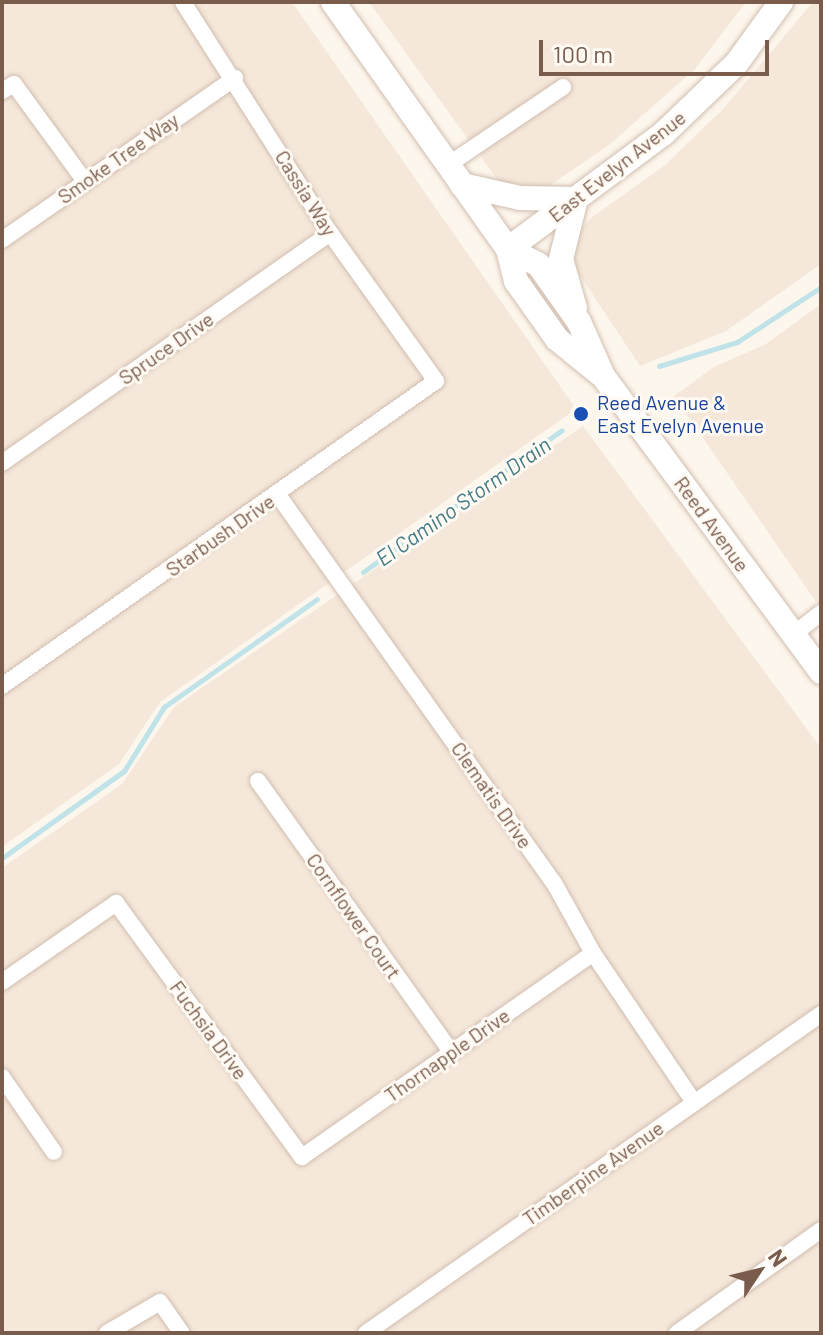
<!DOCTYPE html>
<style>
body{margin:0}
#map{position:relative;width:823px;height:1335px;overflow:hidden;background:#fdf6ec;font-family:Barlow,sans-serif}
div>[style]{position:absolute}
[style*='--x']{left:calc(var(--x)*1px);top:calc(var(--y)*1px);width:calc(var(--w)*1px);rotate:calc(var(--a)*1deg)}
.residential>*{inset:0;background:#f5e8da}
.stream>*{height:5px;margin:-2.5px;padding:0 2.5px;transform-origin:2.5px;border-radius:2.5px;background:#bfe3e8}
.roads{filter:drop-shadow(0 0 2px #d1beb0) drop-shadow(0 0 2px #d1beb0)}
.street>*{height:16px;margin:-8px;padding:0 8px;transform-origin:8px;border-radius:8px;background:#fff}
.secondary>*{height:24px;margin:-12px;padding:0 12px;transform-origin:12px;border-radius:12px;background:#fff}
.dots>*{width:22px;height:22px;translate:-50% -50%;box-sizing:border-box;border:4px solid #fffaf3;border-radius:50%}
span{translate:-50% -50%;white-space:nowrap;text-align:center;line-height:1.15;-webkit-text-stroke:6px #fffaf3;paint-order:stroke}
.street-label{font-size:20px;color:#7a5c4d}
.transit-label{font-size:20px;color:#164399}
.left{translate:0 -50%;text-align:left}
.water-label{font-size:22px;color:#437c86;font-style:italic}
.frame{position:absolute;inset:0;border:4px solid #7a5c4d;pointer-events:none}
.north{position:absolute;left:719px;top:1231px;width:80px;height:80px;-webkit-text-stroke:6px #fffaf3;paint-order:stroke;rotate:55deg;font-size:22px;font-weight:700;line-height:32px;text-align:center;color:#7a5c4d}
.north::after{content:'';display:block;margin:auto;width:28px;height:36px;background:#7a5c4d;clip-path:polygon(50% 0,100% 100%,50% 72%,0 100%)}
.scale{position:absolute;left:539px;top:40px;width:230px;height:36px;box-sizing:border-box;border:4px solid #7a5c4d;border-top:0;padding-left:10px;font-size:24px;line-height:28px;white-space:nowrap;color:#7a5c4d;-webkit-text-stroke:6px #fffaf3;paint-order:stroke}
</style>
<div id="map">
<div class="residential">
<div style="clip-path:polygon(2px 2px,292px 2px,576px 409px,160px 702px,119px 764px,2px 847px)"></div>
<div style="clip-path:polygon(369px 2px,746px 2px,695px 69px,609px 145px,546px 188px,499px 182px)"></div>
<div style="clip-path:polygon(813px 2px,821px 2px,821px 264px,726px 331px,640px 366px,577px 271px,569px 243px,591px 218px,664px 166px,724px 108px)"></div>
<div style="clip-path:polygon(821px 304px,821px 609px,674px 396px,714px 367px,766px 344px)"></div>
<div style="clip-path:polygon(583px 426px,821px 748px,821px 1333px,2px 1333px,2px 868px,122px 784px,174px 707px)"></div>
</div>
<div class="stream">
<div style="--x:659;--y:366;--w:82;--a:-17.1"></div>
<div style="--x:737;--y:342;--w:100;--a:-33.2"></div>
<div style="--x:363;--y:572;--w:244;--a:-35.5"></div>
<div style="--x:2;--y:858;--w:150;--a:-35.5"></div>
<div style="--x:124;--y:771;--w:75;--a:-58"></div>
<div style="--x:164;--y:707;--w:187;--a:-35.2"></div>
</div>
<div class="roads">
<div class="street">
<div style="--x:2;--y:91;--w:14;--a:-30"></div>
<div style="--x:14;--y:84;--w:119;--a:53.9"></div>
<div style="--x:448;--y:165;--w:139;--a:-34.1"></div>
<div style="--x:2;--y:240;--w:284;--a:-34.8"></div>
<div style="--x:2;--y:463;--w:401;--a:-35"></div>
<div style="--x:278;--y:495;--w:476;--a:54.6"></div>
<div style="--x:554;--y:883;--w:80;--a:60.9"></div>
<div style="--x:593;--y:953;--w:180;--a:55.9"></div>
<div style="--x:794;--y:634;--w:34;--a:-38"></div>
<div style="--x:2;--y:686;--w:530;--a:-35.1"></div>
<div style="--x:436;--y:381;--w:182;--a:-125.6"></div>
<div style="--x:330;--y:233;--w:274;--a:-122.5"></div>
<div style="--x:258;--y:781;--w:333;--a:54.5"></div>
<div style="--x:2;--y:982;--w:139;--a:-34.7"></div>
<div style="--x:116;--y:903;--w:315;--a:53.8"></div>
<div style="--x:302;--y:1157;--w:355;--a:-35"></div>
<div style="--x:2;--y:1077;--w:91;--a:55.3"></div>
<div style="--x:107;--y:1333;--w:61;--a:-30.3"></div>
<div style="--x:160;--y:1302;--w:38;--a:55"></div>
<div style="--x:366;--y:1333;--w:556;--a:-35.03"></div>
<div style="--x:677;--y:1333;--w:177;--a:-35.6"></div>
</div>
<div class="secondary">
<div style="--x:333;--y:2;--w:303;--a:54.7"></div>
<div style="--x:508;--y:249;--w:33;--a:76"></div>
<div style="--x:516;--y:281;--w:71;--a:54.7"></div>
<div style="--x:557;--y:339;--w:55;--a:39.1"></div>
<div style="--x:462;--y:185;--w:59;--a:12.6"></div>
<div style="--x:520;--y:198;--w:56;--a:1"></div>
<div style="--x:508;--y:249;--w:34;--a:27"></div>
<div style="--x:538;--y:264;--w:71;--a:54.7"></div>
<div style="--x:579;--y:322;--w:59;--a:66"></div>
<div style="--x:603;--y:376;--w:368;--a:53.6"></div>
<div style="--x:508;--y:249;--w:194;--a:-36.6"></div>
<div style="--x:664;--y:133;--w:100;--a:-43.8"></div>
<div style="--x:736;--y:64;--w:77;--a:-54"></div>
<div style="--x:575;--y:308;--w:51;--a:-105.9"></div>
<div style="--x:561;--y:259;--w:62;--a:-76"></div>
</div>
</div>
<div class="dots">
<div style="left:581px;top:414px;background:#1a4fb4"></div>
</div>
<div class="street-label">
<span style="left:118px;top:158px;rotate:-35deg">Smoke Tree Way</span>
<span style="left:617px;top:166px;rotate:-38deg">East Evelyn Avenue</span>
<span style="left:306px;top:193px;rotate:58deg">Cassia Way</span>
<span style="left:166px;top:348px;rotate:-35deg">Spruce Drive</span>
<span style="left:712px;top:524px;rotate:54deg">Reed Avenue</span>
<span style="left:220px;top:535px;rotate:-35deg">Starbush Drive</span>
<span style="left:492px;top:795px;rotate:55deg">Clematis Drive</span>
<span style="left:354px;top:916px;rotate:55deg">Cornflower Court</span>
<span style="left:209px;top:1030px;rotate:54deg">Fuchsia Drive</span>
<span style="left:447px;top:1055px;rotate:-35deg">Thornapple Drive</span>
<span style="left:593px;top:1173px;rotate:-35deg">Timberpine Avenue</span>
</div>
<div class="transit-label">
<span class="left" style="left:597px;top:414px">Reed Avenue &amp;<br>East Evelyn Avenue</span>
</div>
<div class="water-label">
<span style="left:463px;top:501px;rotate:-35deg">El Camino Storm Drain</span>
</div>
<div class="frame"></div>
<div class="north">N</div>
<div class="scale">100 m</div>
</div>
